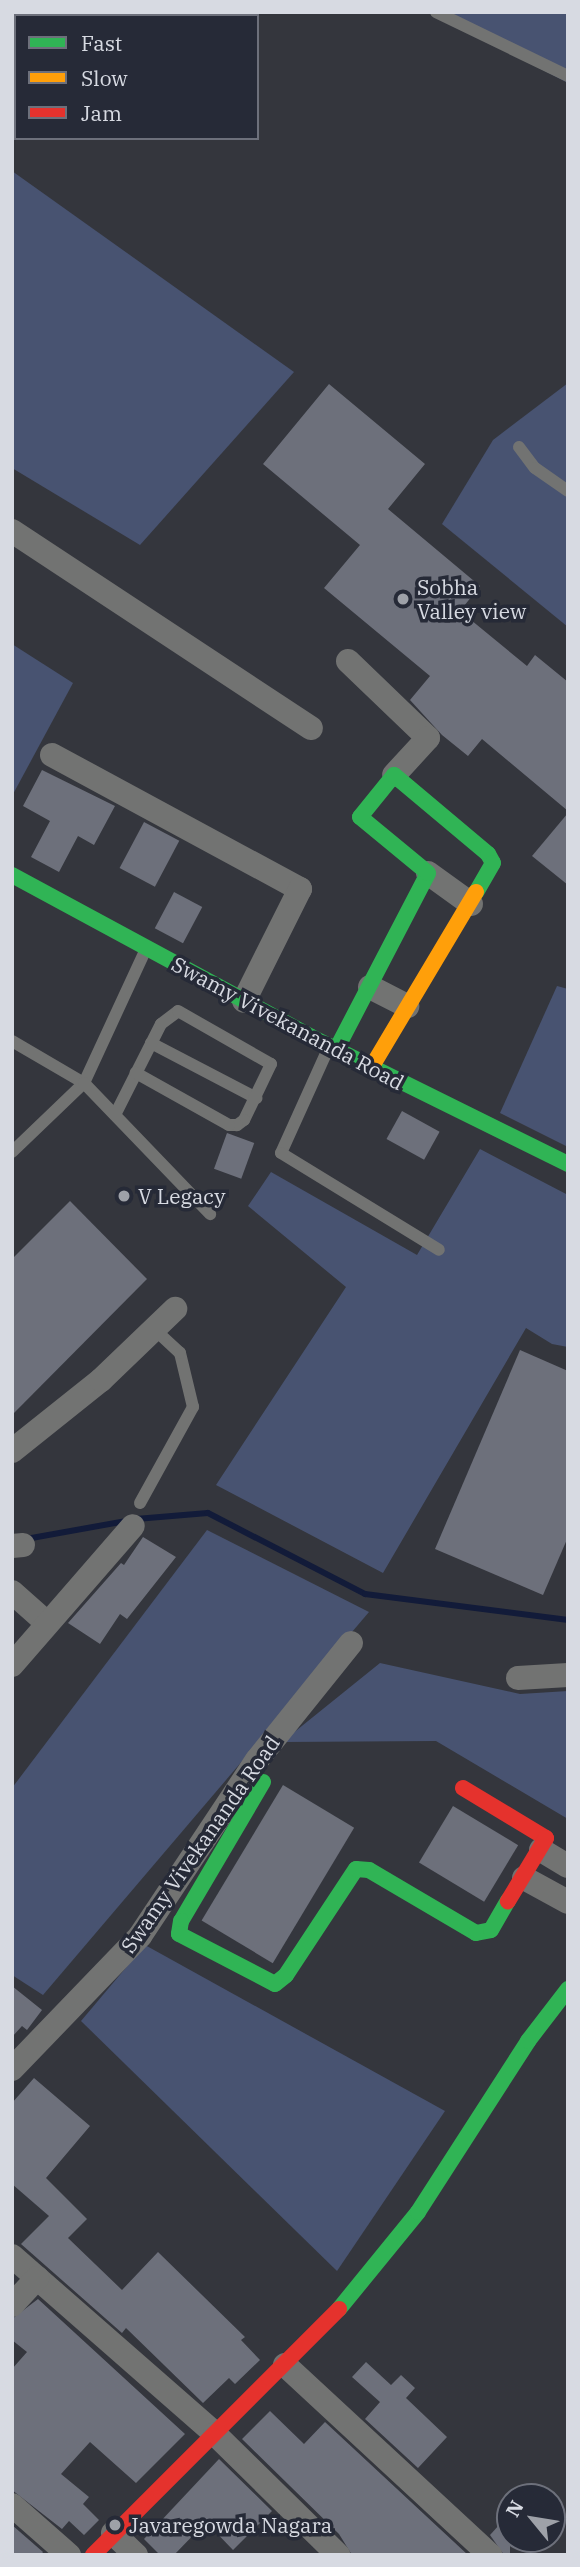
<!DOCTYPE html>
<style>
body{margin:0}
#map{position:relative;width:580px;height:2567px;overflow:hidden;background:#34363d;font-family:"IBM Plex Serif",serif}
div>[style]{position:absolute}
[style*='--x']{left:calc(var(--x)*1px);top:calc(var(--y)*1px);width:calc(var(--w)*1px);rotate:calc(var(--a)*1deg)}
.green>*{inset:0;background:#485371}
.stream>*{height:6px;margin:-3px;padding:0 3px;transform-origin:3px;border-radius:3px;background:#121b39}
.building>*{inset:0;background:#6d707b;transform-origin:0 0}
.lane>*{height:12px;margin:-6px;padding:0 6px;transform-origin:6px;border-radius:6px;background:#727372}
.street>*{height:24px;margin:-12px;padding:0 12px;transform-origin:12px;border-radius:12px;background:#727372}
.fast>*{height:16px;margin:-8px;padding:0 8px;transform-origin:8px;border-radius:8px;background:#30b455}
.slow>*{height:16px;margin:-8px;padding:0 8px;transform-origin:8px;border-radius:8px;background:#ff9f0a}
.jam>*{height:16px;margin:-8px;padding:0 8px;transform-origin:8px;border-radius:8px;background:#e5322d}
.dots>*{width:19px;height:19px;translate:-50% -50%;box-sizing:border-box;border:4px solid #262a37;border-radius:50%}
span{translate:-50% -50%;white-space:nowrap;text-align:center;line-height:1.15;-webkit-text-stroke:7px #262a37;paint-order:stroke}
.poi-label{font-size:21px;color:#d7dae2}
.left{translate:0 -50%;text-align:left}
.street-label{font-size:21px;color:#d7dae2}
.frame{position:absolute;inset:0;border:14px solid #d7dae2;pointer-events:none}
.legend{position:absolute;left:14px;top:14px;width:245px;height:126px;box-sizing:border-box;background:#262a37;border:2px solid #6d707b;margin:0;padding:9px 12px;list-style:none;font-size:21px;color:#d7dae2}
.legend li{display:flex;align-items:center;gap:14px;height:35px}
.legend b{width:35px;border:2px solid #6d707b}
.north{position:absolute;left:496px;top:2483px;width:70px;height:70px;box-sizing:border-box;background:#262a37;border:2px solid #6d707b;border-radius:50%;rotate:300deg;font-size:19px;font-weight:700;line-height:28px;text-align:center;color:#d7dae2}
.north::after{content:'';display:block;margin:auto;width:24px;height:32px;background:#9ea1a8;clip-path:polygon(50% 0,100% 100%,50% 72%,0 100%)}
</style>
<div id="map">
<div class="green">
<div style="clip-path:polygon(431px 12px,568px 12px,568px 83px)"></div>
<div style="clip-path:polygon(12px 171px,294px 372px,140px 545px,12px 468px)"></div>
<div style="clip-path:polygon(568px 383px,568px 627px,442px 524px,493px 440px)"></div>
<div style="clip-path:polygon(12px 644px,73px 683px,12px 796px)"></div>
<div style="clip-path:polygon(557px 986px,568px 989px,568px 1147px,500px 1113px)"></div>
<div style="clip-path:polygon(480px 1149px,568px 1195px,568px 1347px,552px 1344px,526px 1328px,383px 1573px,216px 1485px,346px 1287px,248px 1206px,271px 1172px,417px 1255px)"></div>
<div style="clip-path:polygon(207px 1530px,369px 1612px,43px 1995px,12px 1975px,12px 1788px)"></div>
<div style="clip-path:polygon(380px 1663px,520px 1694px,568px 1691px,568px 1819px,436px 1741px,282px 1742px)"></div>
<div style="clip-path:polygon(145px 1945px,445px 2111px,337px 2271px,81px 2021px)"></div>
</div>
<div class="stream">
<div style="--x:136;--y:1519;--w:72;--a:-4.8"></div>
<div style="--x:208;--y:1513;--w:177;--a:27.3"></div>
<div style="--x:365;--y:1594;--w:205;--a:7.3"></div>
<div style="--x:26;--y:1539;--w:102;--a:-10.2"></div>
</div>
<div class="building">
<div style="clip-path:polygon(329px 384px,425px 464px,388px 509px,480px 586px,460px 611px,527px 666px,535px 655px,568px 682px,568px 811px,482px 739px,468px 756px,442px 735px,410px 700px,430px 676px,324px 588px,360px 545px,263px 464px)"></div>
<div style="clip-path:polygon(42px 770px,115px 806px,94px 845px,78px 836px,59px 872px,31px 857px,50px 821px,23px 806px)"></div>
<div style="clip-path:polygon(568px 813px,568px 885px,532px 856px)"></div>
<div style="left:144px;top:822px;width:40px;height:52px;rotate:28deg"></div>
<div style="left:174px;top:892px;width:32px;height:41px;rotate:28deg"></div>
<div style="left:402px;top:1111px;width:43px;height:32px;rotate:29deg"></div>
<div style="left:227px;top:1133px;width:29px;height:38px;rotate:20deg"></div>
<div style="clip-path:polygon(70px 1201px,147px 1279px,12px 1415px,12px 1259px)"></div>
<div style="clip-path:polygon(520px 1350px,568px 1371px,568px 1537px,543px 1595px,435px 1549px)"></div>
<div style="clip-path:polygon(143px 1537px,176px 1557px,127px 1619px,120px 1614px,100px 1644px,68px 1623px,121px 1563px,124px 1565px)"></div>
<div style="left:283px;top:1785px;width:83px;height:158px;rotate:31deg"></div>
<div style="left:453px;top:1806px;width:76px;height:66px;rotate:31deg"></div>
<div style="clip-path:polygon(12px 1986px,42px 2010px,27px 2030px,22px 2026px,12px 2037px)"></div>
<div style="clip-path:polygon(34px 2078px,90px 2126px,46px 2178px,87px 2219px,68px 2238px,122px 2290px,158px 2252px,245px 2337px,241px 2340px,260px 2360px,235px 2384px,229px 2378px,203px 2403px,126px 2328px,122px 2333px,21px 2244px,49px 2216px,12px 2184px,12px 2103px)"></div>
<div style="clip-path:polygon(38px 2299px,185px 2434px,136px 2483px,90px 2442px,61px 2474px,89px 2497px,83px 2504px,99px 2520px,84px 2535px,69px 2521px,62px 2529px,12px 2490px,12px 2369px,27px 2352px,12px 2340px,12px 2319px)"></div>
<div style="clip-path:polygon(366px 2362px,391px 2385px,401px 2375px,415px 2388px,406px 2398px,447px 2437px,418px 2468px,365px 2419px,380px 2402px,352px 2377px)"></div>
<div style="clip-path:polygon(270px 2411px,304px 2444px,325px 2422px,468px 2555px,352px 2555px,339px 2534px,242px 2439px)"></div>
<div style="clip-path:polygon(219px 2459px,272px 2511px,233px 2550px,206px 2522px,174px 2555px,160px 2555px,144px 2539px)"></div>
<div style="clip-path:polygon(510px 2513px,510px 2555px,504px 2555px,490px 2535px)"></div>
<div style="clip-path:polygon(12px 2525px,43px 2552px,41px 2555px,12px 2555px)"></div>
</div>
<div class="lane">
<div style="--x:436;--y:12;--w:147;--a:25.9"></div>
<div style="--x:519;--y:447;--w:26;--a:53"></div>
<div style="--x:535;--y:468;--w:40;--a:34.9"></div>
<div style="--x:12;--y:1041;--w:83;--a:30.3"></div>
<div style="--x:84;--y:1083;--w:148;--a:-65.2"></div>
<div style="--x:151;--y:1043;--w:119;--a:27.6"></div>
<div style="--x:328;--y:1049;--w:114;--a:114.3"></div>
<div style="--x:281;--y:1153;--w:185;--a:31.5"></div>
<div style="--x:115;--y:1115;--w:102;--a:-63.2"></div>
<div style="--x:161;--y:1024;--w:21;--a:-37"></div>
<div style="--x:178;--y:1011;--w:107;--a:29.7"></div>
<div style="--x:271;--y:1064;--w:62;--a:115.7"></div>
<div style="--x:244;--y:1120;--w:9;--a:144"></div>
<div style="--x:237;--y:1125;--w:8;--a:180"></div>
<div style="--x:229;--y:1125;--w:107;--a:-150.8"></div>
<div style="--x:12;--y:1152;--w:100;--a:-43.8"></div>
<div style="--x:84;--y:1083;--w:182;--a:46.1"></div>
<div style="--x:140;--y:1503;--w:110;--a:-61.1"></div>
<div style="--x:193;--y:1407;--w:56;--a:-103.5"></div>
<div style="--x:180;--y:1353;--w:37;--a:-137"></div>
</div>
<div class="street">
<div style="--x:12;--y:531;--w:358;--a:33.4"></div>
<div style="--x:348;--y:661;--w:111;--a:43.9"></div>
<div style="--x:428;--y:738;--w:50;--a:132.6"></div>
<div style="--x:52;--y:755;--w:282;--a:28.4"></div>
<div style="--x:300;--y:889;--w:125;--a:116.6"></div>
<div style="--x:428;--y:873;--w:53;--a:35.8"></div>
<div style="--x:370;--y:987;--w:42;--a:27.2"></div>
<div style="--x:12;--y:1451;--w:114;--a:-38.6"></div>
<div style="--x:101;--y:1380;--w:103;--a:-43.8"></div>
<div style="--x:12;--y:1546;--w:11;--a:-5"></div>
<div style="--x:12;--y:1592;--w:47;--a:41.5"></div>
<div style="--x:12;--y:1665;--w:184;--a:-49"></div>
<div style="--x:518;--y:1678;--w:50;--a:-3.4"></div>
<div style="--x:541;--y:1850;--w:31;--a:31"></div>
<div style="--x:524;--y:1878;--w:50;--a:28.6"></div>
<div style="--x:12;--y:2069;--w:185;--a:-46.1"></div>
<div style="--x:140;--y:1936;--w:211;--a:-56.4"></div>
<div style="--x:257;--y:1760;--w:150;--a:-51.2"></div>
<div style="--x:12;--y:2256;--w:270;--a:41.2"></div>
<div style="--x:215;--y:2434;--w:173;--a:44.5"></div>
<div style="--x:12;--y:2305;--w:37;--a:-47"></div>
<div style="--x:285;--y:2365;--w:280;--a:42.8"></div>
<div style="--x:12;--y:2505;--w:76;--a:41.3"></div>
<div style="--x:113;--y:2533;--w:32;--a:44"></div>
</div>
<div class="fast">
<div style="--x:12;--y:875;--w:340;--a:28.4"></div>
<div style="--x:311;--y:1037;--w:287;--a:26.3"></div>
<div style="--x:336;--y:1050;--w:199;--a:-62.5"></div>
<div style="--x:428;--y:873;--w:88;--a:-140.5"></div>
<div style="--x:360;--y:817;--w:54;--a:-51"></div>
<div style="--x:394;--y:775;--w:123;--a:40"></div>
<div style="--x:488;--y:854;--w:10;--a:61"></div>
<div style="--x:493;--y:863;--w:34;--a:120"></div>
<div style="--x:263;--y:1782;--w:161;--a:120.5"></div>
<div style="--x:181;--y:1921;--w:13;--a:99"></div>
<div style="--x:179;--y:1934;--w:108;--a:27.5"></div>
<div style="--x:275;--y:1984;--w:14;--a:-39"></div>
<div style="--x:286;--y:1975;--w:127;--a:-56.6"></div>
<div style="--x:356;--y:1869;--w:13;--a:4"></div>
<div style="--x:369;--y:1870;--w:124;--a:30.5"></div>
<div style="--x:476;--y:1933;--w:15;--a:-11"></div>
<div style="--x:491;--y:1930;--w:34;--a:-60"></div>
<div style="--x:339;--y:2309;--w:125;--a:-50.8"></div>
<div style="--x:418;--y:2212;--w:203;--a:-57.2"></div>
<div style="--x:528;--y:2041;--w:66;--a:-52.4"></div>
</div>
<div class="slow">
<div style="--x:63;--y:16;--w:5;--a:-53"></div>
<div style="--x:371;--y:1068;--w:205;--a:-59.2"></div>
</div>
<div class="jam">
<div style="--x:12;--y:73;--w:6;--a:-45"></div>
<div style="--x:463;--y:1788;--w:97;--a:31.1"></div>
<div style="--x:546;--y:1838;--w:74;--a:121.1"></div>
<div style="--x:93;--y:2555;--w:348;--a:-45"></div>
</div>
<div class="dots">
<div style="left:403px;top:599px;background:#9ea1a8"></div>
<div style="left:124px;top:1196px;background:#9ea1a8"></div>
<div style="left:115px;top:2525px;background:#9ea1a8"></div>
</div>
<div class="poi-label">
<span class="left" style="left:417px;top:599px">Sobha<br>Valley view</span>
<span class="left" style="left:138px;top:1196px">V Legacy</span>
<span class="left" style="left:129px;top:2525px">Javaregowda Nagara</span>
</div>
<div class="street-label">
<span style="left:288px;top:1023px;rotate:28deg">Swamy Vivekananda Road</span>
<span style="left:200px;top:1844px;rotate:-55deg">Swamy Vivekananda Road</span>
</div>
<div class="frame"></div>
<ul class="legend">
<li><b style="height:9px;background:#30b455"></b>Fast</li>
<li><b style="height:9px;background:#ff9f0a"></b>Slow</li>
<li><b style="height:9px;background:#e5322d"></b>Jam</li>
</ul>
<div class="north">N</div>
</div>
